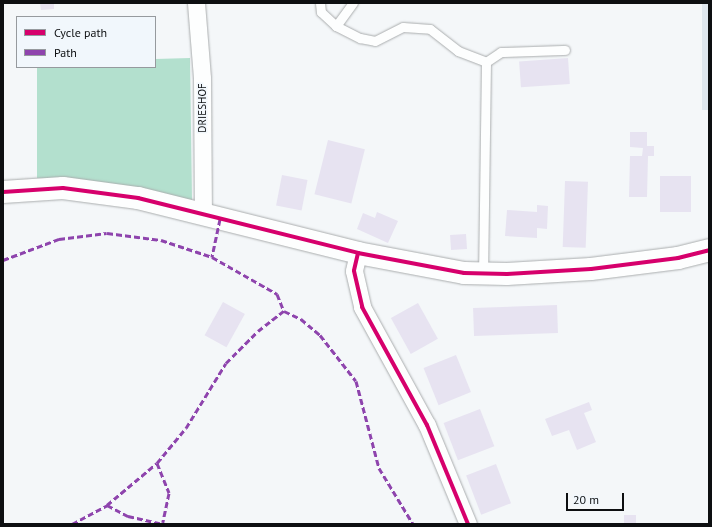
<!DOCTYPE html>
<style>
body{margin:0}
#map{position:relative;width:712px;height:527px;overflow:hidden;background:#f4f7f9;font-family:"PT Sans",sans-serif}
div>[style]{position:absolute}
[style*='--x']{left:calc(var(--x)*1px);top:calc(var(--y)*1px);width:calc(var(--w)*1px);rotate:calc(var(--a)*1deg)}
.built>*{inset:0;background:#dfe7ee;transform-origin:0 0}
.forest>*{inset:0;background:#b3e0ce}
.building>*{inset:0;background:#e7e3f1;transform-origin:0 0}
.roads{filter:drop-shadow(0 0 1px #aaadae) drop-shadow(0 0 1px #aaadae)}
.service>*{height:9px;margin:-4.5px;padding:0 4.5px;transform-origin:4.5px;border-radius:4.5px;background:#fdfefe}
.minor>*{height:17px;margin:-8.5px;padding:0 8.5px;transform-origin:8.5px;border-radius:8.5px;background:#fdfefe}
.tertiary>*{height:22px;margin:-11px;padding:0 11px;transform-origin:11px;border-radius:11px;background:#fdfefe}
.quiet>*{height:3px;margin-top:-1.5px;transform-origin:0;background:repeating-linear-gradient(90deg,#8e44ad 0 6px,transparent 0 9px)}
.cycleway>*{height:4px;margin:-2px;padding:0 2px;transform-origin:2px;border-radius:2px;background:#d6006c}
span{translate:-50% -50%;white-space:nowrap;text-align:center;line-height:1.15;-webkit-text-stroke:3px #f1f7fc;paint-order:stroke}
.street-label{font-size:11px;color:#0d0f11}
.frame{position:absolute;inset:0;border:4px solid #0d0f11;pointer-events:none}
.legend{position:absolute;left:16px;top:16px;width:140px;height:52px;box-sizing:border-box;background:#f1f7fc;border:1px solid #969a9e;margin:0;padding:5px 7px;list-style:none;font-size:12px;color:#0d0f11}
.legend li{display:flex;align-items:center;gap:8px;height:20px}
.legend b{width:20px;border:1px solid #969a9e}
.scale{position:absolute;left:566px;top:493px;width:58px;height:18px;box-sizing:border-box;border:2px solid #0d0f11;border-top:0;padding-left:5px;font-size:12px;line-height:14px;white-space:nowrap;color:#0d0f11;-webkit-text-stroke:3px #f1f7fc;paint-order:stroke}
</style>
<div id="map">
<div class="built">
<div style="left:702px;top:3px;width:7px;height:107px"></div>
</div>
<div class="forest">
<div style="clip-path:polygon(190px 58px,192px 200px,37px 178px,37px 67px,155px 67px,155px 59px)"></div>
</div>
<div class="building">
<div style="clip-path:polygon(40px 3px,54px 3px,54px 9px,41px 10px)"></div>
<div style="left:568px;top:58px;width:26px;height:49px;rotate:86deg"></div>
<div style="clip-path:polygon(630px 132px,647px 132px,647px 146px,654px 146px,654px 156px,648px 156px,647px 197px,629px 197px,630px 156px,642px 156px,643px 148px,630px 147px)"></div>
<div style="left:328px;top:140px;width:38px;height:56px;rotate:14deg"></div>
<div style="left:282px;top:175px;width:26px;height:31px;rotate:11deg"></div>
<div style="left:660px;top:176px;width:31px;height:36px"></div>
<div style="left:565px;top:181px;width:23px;height:66px;rotate:2deg"></div>
<div style="clip-path:polygon(537px 205px,548px 206px,547px 229px,537px 228px,537px 238px,505px 236px,507px 210px,537px 212px)"></div>
<div style="clip-path:polygon(377px 212px,398px 221px,388px 243px,357px 229px,363px 213px,375px 218px)"></div>
<div style="left:466px;top:234px;width:15px;height:16px;rotate:86deg"></div>
<div style="left:223px;top:302px;width:25px;height:38px;rotate:29deg"></div>
<div style="left:418px;top:303px;width:41px;height:31px;rotate:61deg"></div>
<div style="left:557px;top:305px;width:28px;height:84px;rotate:88deg"></div>
<div style="left:456px;top:355px;width:40px;height:35px;rotate:68deg"></div>
<div style="clip-path:polygon(589px 402px,592px 410px,584px 413px,596px 442px,577px 450px,569px 430px,552px 436px,545px 419px)"></div>
<div style="left:480px;top:409px;width:40px;height:39px;rotate:69deg"></div>
<div style="left:496px;top:464px;width:42px;height:32px;rotate:69deg"></div>
<div style="left:624px;top:515px;width:12px;height:9px"></div>
</div>
<div class="roads">
<div class="service">
<div style="--x:320;--y:3;--w:9;--a:84"></div>
<div style="--x:321;--y:12;--w:21;--a:43"></div>
<div style="--x:336;--y:26;--w:27;--a:27"></div>
<div style="--x:360;--y:38;--w:15;--a:11"></div>
<div style="--x:375;--y:41;--w:31;--a:-27"></div>
<div style="--x:403;--y:27;--w:27;--a:4"></div>
<div style="--x:430;--y:29;--w:36;--a:38"></div>
<div style="--x:458;--y:51;--w:30;--a:21"></div>
<div style="--x:486;--y:62;--w:211;--a:90.8"></div>
<div style="--x:336;--y:26;--w:29;--a:-54"></div>
<div style="--x:486;--y:62;--w:18;--a:-34"></div>
<div style="--x:501;--y:52;--w:64;--a:-1.8"></div>
</div>
<div class="minor">
<div style="--x:196;--y:3;--w:75;--a:85.4"></div>
<div style="--x:202;--y:78;--w:136;--a:89.6"></div>
<div style="--x:358;--y:253;--w:18;--a:103"></div>
<div style="--x:354;--y:271;--w:37;--a:77"></div>
<div style="--x:362;--y:307;--w:135;--a:61.2"></div>
<div style="--x:427;--y:425;--w:107;--a:67.5"></div>
</div>
<div class="tertiary">
<div style="--x:3;--y:192;--w:60;--a:-3.8"></div>
<div style="--x:63;--y:188;--w:76;--a:7.6"></div>
<div style="--x:138;--y:198;--w:227;--a:14"></div>
<div style="--x:358;--y:253;--w:108;--a:10.7"></div>
<div style="--x:464;--y:273;--w:43;--a:1.3"></div>
<div style="--x:507;--y:274;--w:84;--a:-3.4"></div>
<div style="--x:591;--y:269;--w:88;--a:-7.2"></div>
<div style="--x:678;--y:258;--w:32;--a:-14"></div>
</div>
</div>
<div class="quiet">
<div style="--x:220;--y:219;--w:39;--a:102"></div>
<div style="--x:212;--y:257;--w:75;--a:29.6"></div>
<div style="--x:277;--y:294;--w:18;--a:68"></div>
<div style="--x:284;--y:311;--w:19;--a:25"></div>
<div style="--x:301;--y:319;--w:25;--a:40"></div>
<div style="--x:320;--y:335;--w:58;--a:52"></div>
<div style="--x:356;--y:381;--w:90;--a:75.2"></div>
<div style="--x:379;--y:468;--w:66;--a:58.7"></div>
<div style="--x:3;--y:260;--w:60;--a:-20.6"></div>
<div style="--x:59;--y:239;--w:48;--a:-7.1"></div>
<div style="--x:107;--y:233;--w:54;--a:7.4"></div>
<div style="--x:161;--y:240;--w:54;--a:18.4"></div>
<div style="--x:157;--y:463;--w:32;--a:68"></div>
<div style="--x:169;--y:493;--w:30;--a:102"></div>
<div style="--x:107;--y:505;--w:24;--a:28"></div>
<div style="--x:128;--y:516;--w:37;--a:13"></div>
<div style="--x:72;--y:524;--w:40;--a:-28"></div>
<div style="--x:107;--y:505;--w:65;--a:-40"></div>
<div style="--x:157;--y:463;--w:45;--a:-50.4"></div>
<div style="--x:186;--y:428;--w:76;--a:-58.4"></div>
<div style="--x:226;--y:363;--w:45;--a:-45"></div>
<div style="--x:258;--y:331;--w:33;--a:-38"></div>
</div>
<div class="cycleway">
<div style="--x:3;--y:192;--w:60;--a:-3.8"></div>
<div style="--x:63;--y:188;--w:76;--a:7.6"></div>
<div style="--x:138;--y:198;--w:227;--a:14"></div>
<div style="--x:358;--y:253;--w:108;--a:10.7"></div>
<div style="--x:464;--y:273;--w:43;--a:1.3"></div>
<div style="--x:507;--y:274;--w:84;--a:-3.4"></div>
<div style="--x:591;--y:269;--w:88;--a:-7.2"></div>
<div style="--x:678;--y:258;--w:32;--a:-14"></div>
<div style="--x:358;--y:253;--w:18;--a:103"></div>
<div style="--x:354;--y:271;--w:37;--a:77"></div>
<div style="--x:362;--y:307;--w:135;--a:61.2"></div>
<div style="--x:427;--y:425;--w:107;--a:67.5"></div>
</div>
<div class="street-label">
<span style="left:202px;top:108px;rotate:-90deg">DRIESHOF</span>
</div>
<div class="frame"></div>
<ul class="legend">
<li><b style="height:5px;background:#d6006c"></b>Cycle path</li>
<li><b style="height:5px;background:#8e44ad"></b>Path</li>
</ul>
<div class="scale">20 m</div>
</div>
